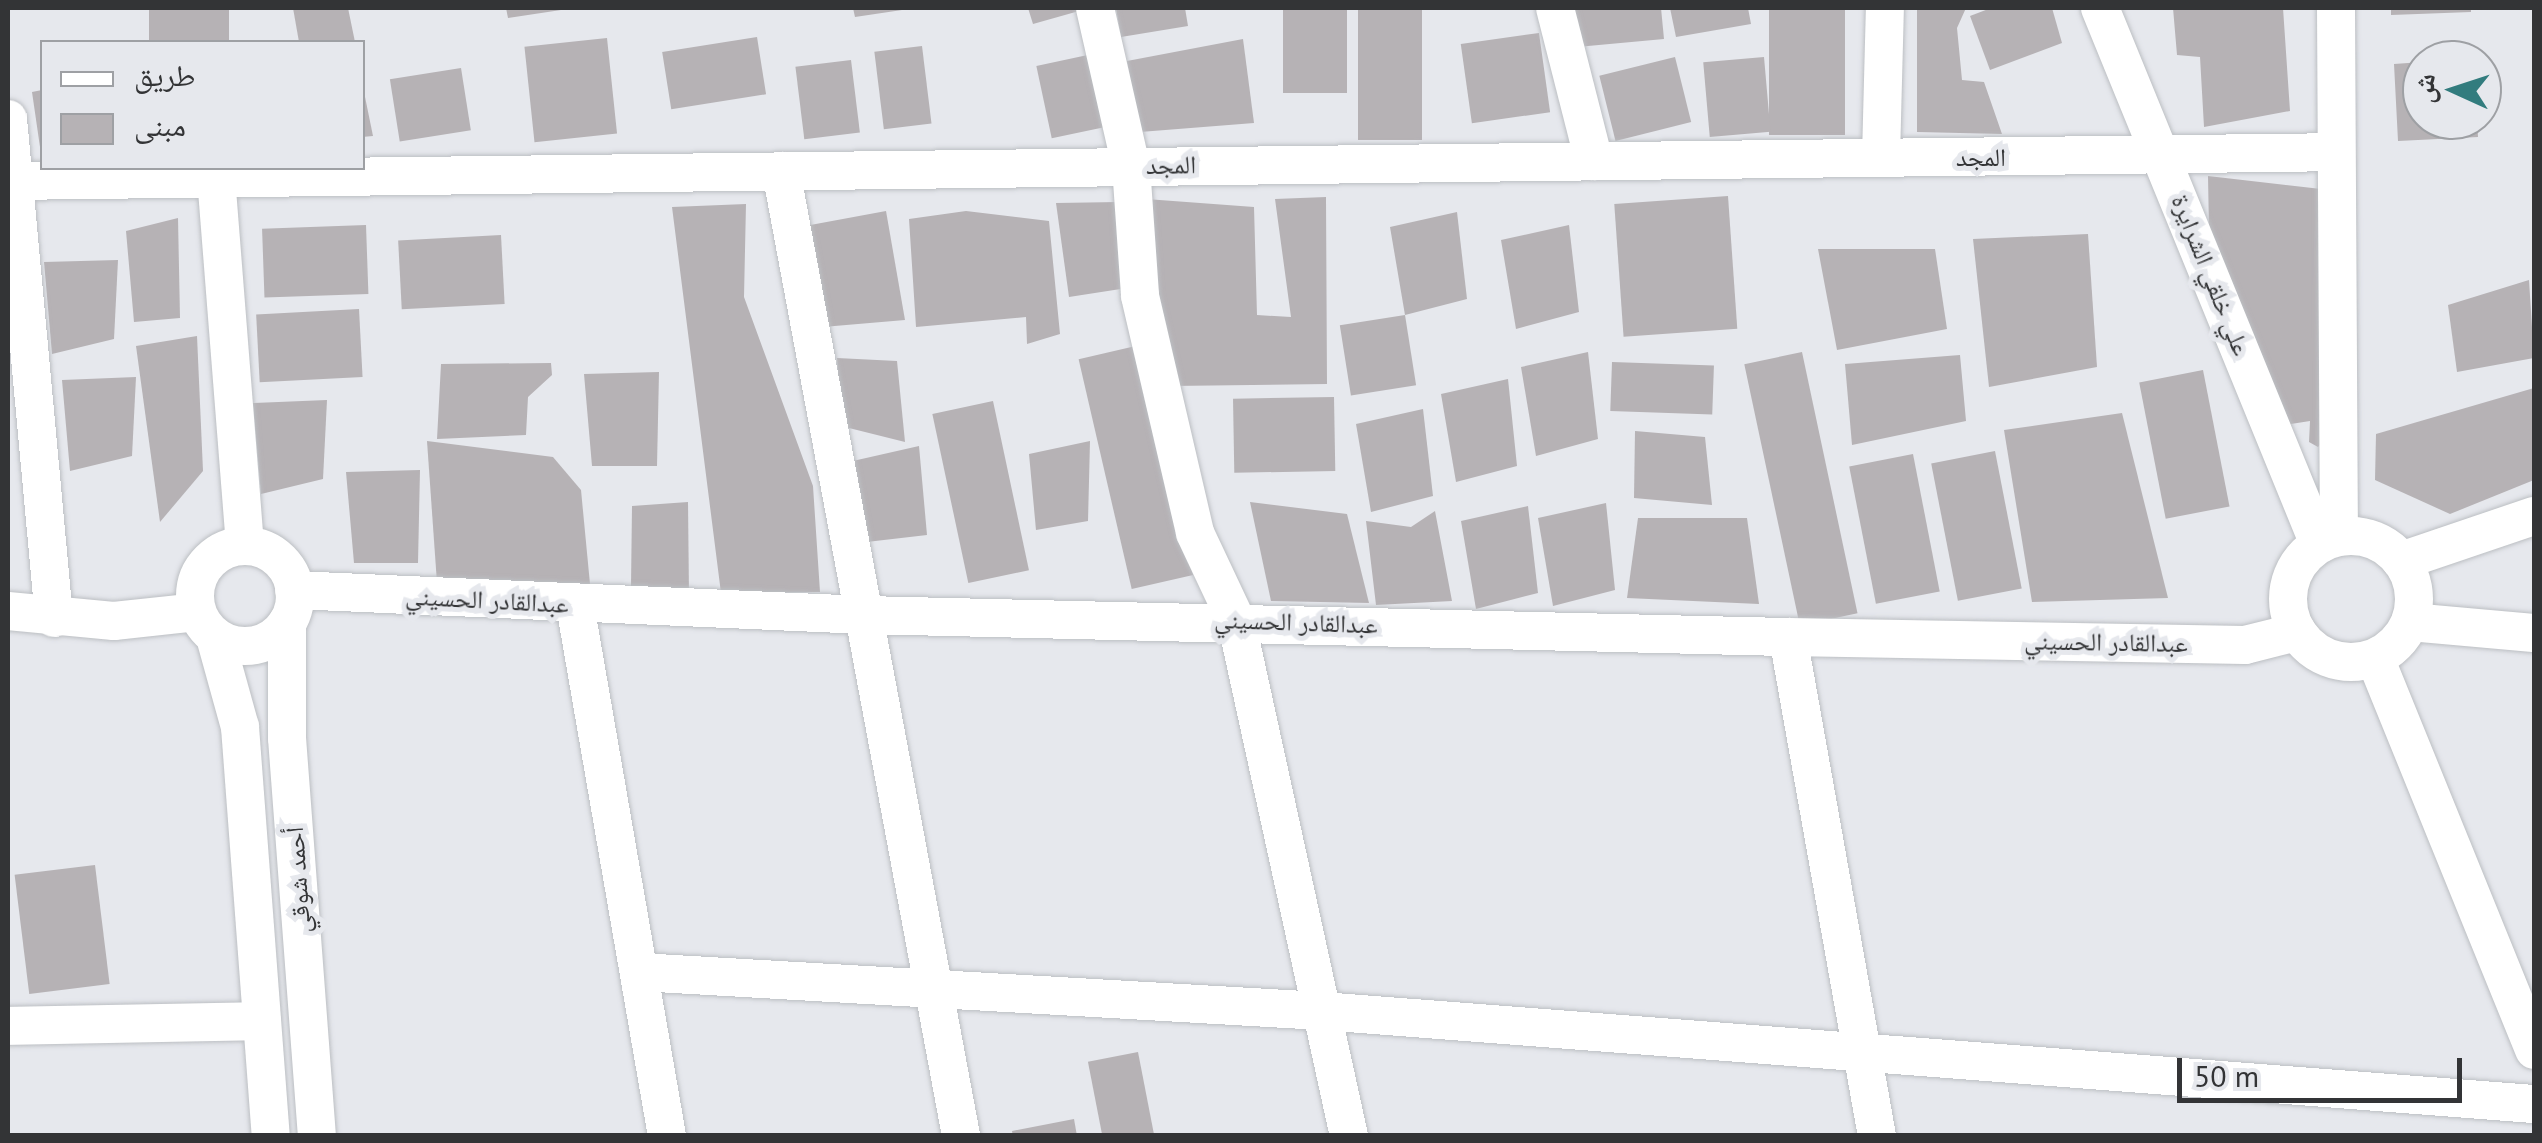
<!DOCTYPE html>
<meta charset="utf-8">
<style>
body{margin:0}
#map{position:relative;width:2542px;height:1143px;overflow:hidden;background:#e6e8ed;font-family:"PT Sans","Noto Naskh Arabic",sans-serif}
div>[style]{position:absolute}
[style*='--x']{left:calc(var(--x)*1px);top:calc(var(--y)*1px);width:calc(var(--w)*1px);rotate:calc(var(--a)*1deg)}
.building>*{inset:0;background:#b6b2b5;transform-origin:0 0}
.roads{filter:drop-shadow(0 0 2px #bcbfc3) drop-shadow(0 0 2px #bcbfc3)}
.minor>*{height:38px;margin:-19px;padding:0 19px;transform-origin:19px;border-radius:19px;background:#fff}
.minor>.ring{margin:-19px;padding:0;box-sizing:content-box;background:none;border:38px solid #fff;border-radius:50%}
span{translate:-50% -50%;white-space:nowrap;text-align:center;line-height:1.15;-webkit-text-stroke:10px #e6e8ed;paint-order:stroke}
.street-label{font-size:25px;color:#333436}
.frame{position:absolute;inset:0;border:10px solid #333436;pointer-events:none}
.legend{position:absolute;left:40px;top:40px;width:325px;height:130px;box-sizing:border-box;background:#e6e8ed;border:2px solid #9ea0a4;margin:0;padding:12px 18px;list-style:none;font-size:30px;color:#333436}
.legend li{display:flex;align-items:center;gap:20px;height:50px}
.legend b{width:50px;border:2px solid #9ea0a4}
.north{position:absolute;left:2402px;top:40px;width:100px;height:100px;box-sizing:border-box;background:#e6e8ed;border:2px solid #9ea0a4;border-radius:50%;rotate:273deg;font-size:28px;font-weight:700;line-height:40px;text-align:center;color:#333436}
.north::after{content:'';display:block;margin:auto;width:35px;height:45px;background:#327c7e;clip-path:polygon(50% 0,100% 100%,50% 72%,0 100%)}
.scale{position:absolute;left:2177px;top:1058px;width:285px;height:45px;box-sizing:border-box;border:5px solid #333436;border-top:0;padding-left:12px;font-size:30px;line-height:35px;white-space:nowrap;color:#333436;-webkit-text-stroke:8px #e6e8ed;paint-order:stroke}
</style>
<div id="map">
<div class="building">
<div style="left:149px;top:8px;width:80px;height:35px"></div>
<div style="clip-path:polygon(293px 8px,348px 8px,355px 42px,299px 42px)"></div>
<div style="clip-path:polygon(506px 8px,561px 8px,561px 10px,508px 18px)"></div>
<div style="clip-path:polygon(853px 8px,902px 8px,902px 10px,855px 17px)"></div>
<div style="clip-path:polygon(1028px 8px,1077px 8px,1079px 11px,1033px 24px)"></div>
<div style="clip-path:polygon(1116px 8px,1185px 8px,1188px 26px,1121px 37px)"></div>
<div style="left:1283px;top:8px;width:64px;height:85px"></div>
<div style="left:1358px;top:8px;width:64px;height:132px"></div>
<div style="clip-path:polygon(1574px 8px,1661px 8px,1664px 39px,1577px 47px)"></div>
<div style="clip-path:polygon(1670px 8px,1748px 8px,1751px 24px,1676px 37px)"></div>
<div style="left:1769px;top:8px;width:76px;height:127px"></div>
<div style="clip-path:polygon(1917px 8px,1966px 8px,1957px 28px,1962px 80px,1984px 82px,2002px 134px,1917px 132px)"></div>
<div style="clip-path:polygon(1991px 8px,2052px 8px,2062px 43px,1990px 70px,1970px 16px)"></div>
<div style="clip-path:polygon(2173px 8px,2283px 8px,2290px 111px,2204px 127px,2200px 57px,2177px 55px)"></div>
<div style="clip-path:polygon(2391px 8px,2471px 8px,2471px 12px,2391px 15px)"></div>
<div style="left:1539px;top:33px;width:80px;height:79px;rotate:82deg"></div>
<div style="left:757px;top:37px;width:58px;height:96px;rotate:81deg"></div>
<div style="left:607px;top:38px;width:96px;height:83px;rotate:84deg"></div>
<div style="clip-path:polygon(1243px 39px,1254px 123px,1140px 132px,1127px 61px)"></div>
<div style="left:922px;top:46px;width:78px;height:48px;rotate:83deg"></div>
<div style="left:1097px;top:53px;width:74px;height:62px;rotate:78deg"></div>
<div style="left:1675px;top:57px;width:67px;height:78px;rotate:76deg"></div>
<div style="left:1764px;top:57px;width:75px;height:61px;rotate:85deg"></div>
<div style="left:851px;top:60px;width:73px;height:56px;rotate:83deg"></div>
<div style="clip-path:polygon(2422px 62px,2422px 120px,2477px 120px,2478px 137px,2398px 141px,2394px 64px)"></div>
<div style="left:461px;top:68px;width:63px;height:72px;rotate:81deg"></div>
<div style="clip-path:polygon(42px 90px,42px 147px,40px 147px,32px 92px)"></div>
<div style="clip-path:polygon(362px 92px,364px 92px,373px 136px,362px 137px)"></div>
<div style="clip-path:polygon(2208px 176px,2321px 189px,2327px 437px,2318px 447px,2309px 442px,2310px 421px,2284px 425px,2209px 231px)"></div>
<div style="left:1728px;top:196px;width:133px;height:114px;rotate:86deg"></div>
<div style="clip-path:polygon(1326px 197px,1327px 384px,1171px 386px,1146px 199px,1254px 207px,1257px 315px,1291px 317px,1275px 199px)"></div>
<div style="clip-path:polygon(1119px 202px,1127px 288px,1069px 297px,1056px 203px)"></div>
<div style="clip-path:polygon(746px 204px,744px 297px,813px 486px,820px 592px,721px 593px,672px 207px)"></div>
<div style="clip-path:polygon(886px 211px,905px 320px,811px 328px,805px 226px)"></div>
<div style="clip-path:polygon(966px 211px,1049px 221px,1060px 334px,1027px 344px,1026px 317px,916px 327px,909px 219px)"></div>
<div style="clip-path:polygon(1457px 212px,1467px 299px,1405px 315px,1390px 227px)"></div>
<div style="clip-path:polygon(178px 218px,180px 318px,134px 322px,126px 231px)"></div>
<div style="left:366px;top:225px;width:69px;height:104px;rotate:88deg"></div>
<div style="clip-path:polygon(1569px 225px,1579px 312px,1516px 329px,1501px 240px)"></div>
<div style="clip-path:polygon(2088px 234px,2097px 367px,1989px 387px,1973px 239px)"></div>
<div style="left:501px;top:235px;width:69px;height:103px;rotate:87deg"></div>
<div style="clip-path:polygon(1818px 249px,1935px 249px,1947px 329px,1837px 350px)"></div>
<div style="clip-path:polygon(118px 260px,114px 339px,52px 354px,44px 262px)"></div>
<div style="clip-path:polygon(2529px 280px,2534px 358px,2457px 372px,2448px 305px)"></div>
<div style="left:359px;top:309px;width:68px;height:103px;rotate:87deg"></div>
<div style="left:1405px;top:315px;width:71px;height:66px;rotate:81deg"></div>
<div style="clip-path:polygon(197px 336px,203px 471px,160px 522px,136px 346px)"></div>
<div style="left:1140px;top:345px;width:236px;height:63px;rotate:77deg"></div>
<div style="clip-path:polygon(1588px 352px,1598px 439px,1536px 456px,1521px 367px)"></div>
<div style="left:1802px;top:352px;width:267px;height:59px;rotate:78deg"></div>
<div style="clip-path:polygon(1960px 355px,1966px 421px,1852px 445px,1845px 364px)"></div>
<div style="clip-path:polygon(837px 358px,897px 361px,905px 442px,841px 426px)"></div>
<div style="left:1612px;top:362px;width:102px;height:49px;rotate:2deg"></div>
<div style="clip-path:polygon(551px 363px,552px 375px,528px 397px,526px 435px,437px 439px,441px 364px)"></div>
<div style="left:2203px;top:370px;width:139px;height:65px;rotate:79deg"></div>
<div style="clip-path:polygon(659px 372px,657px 466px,592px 466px,584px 374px)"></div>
<div style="clip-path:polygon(136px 377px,132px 456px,70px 471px,62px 380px)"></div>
<div style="clip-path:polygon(1508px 379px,1517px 466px,1456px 482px,1441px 394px)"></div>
<div style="clip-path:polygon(2534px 388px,2534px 480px,2450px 514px,2375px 480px,2376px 434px)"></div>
<div style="left:1334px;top:397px;width:74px;height:101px;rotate:89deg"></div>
<div style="clip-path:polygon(327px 400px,323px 479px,261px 494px,253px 403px)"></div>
<div style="left:993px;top:401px;width:173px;height:62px;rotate:78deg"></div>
<div style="clip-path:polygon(1423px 409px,1433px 496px,1371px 512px,1356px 424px)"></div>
<div style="clip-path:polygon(2122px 413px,2168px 598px,2032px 602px,2004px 430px)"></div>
<div style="clip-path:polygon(1635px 431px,1705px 437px,1712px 505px,1634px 498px)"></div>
<div style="clip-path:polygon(427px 441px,553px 457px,581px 490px,590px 584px,437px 583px)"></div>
<div style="clip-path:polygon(1090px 441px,1088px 521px,1036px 530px,1029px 454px)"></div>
<div style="clip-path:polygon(919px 446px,927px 535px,858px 543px,844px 463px)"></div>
<div style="left:1995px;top:451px;width:140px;height:65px;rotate:79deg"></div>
<div style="left:1913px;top:454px;width:140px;height:65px;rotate:79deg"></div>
<div style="clip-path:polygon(420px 470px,418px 563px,354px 563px,346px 472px)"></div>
<div style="clip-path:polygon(688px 502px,689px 596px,631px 587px,632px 506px)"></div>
<div style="clip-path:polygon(1250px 502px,1347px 514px,1369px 603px,1271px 601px)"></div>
<div style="clip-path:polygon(1606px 503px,1615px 590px,1553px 606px,1538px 518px)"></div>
<div style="clip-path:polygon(1528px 506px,1538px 593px,1476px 609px,1461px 521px)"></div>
<div style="clip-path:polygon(1435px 511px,1452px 601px,1376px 605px,1366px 521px,1411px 527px)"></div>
<div style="clip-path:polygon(1638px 518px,1747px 518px,1759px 604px,1627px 598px)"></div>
<div style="left:95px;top:865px;width:120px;height:81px;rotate:83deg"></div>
<div style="left:1138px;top:1052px;width:86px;height:51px;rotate:79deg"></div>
<div style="clip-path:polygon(1074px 1119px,1077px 1136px,1013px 1136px,1012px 1131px)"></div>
</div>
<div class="roads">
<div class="minor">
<div style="--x:1095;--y:8;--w:162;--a:77.2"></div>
<div style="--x:1131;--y:166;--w:130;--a:86"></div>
<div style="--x:1140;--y:296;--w:243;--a:76.9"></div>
<div style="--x:1195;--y:533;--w:96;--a:64.8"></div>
<div style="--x:1236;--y:620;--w:528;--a:77.65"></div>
<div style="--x:1555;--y:8;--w:158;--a:75.7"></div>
<div style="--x:2100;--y:8;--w:579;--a:67.78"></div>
<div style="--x:2336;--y:8;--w:529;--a:89.68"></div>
<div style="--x:8;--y:119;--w:501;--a:84.73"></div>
<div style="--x:1881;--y:157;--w:149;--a:-88.5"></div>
<div style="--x:781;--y:171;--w:982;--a:79.43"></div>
<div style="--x:216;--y:177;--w:370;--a:85.5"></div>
<div style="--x:8;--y:181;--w:2327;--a:-0.71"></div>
<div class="ring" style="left:2288px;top:536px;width:88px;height:88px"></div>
<div class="ring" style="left:195px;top:546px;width:62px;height:62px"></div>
<div style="--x:2401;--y:561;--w:140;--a:-18.7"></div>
<div style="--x:294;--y:590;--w:572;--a:2.51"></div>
<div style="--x:865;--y:615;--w:923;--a:1.37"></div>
<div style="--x:1788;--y:637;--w:457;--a:1"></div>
<div style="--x:2245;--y:645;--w:54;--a:-14"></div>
<div style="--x:575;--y:605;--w:539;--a:80.17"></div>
<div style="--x:8;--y:611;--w:106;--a:5.4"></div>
<div style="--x:114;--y:621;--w:83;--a:-6.2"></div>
<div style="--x:2410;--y:622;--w:124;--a:5.1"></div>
<div style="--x:287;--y:623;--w:115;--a:90"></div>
<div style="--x:287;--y:738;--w:399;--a:85.7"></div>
<div style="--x:215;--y:637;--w:93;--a:74.5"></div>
<div style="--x:240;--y:727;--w:410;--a:85.7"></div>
<div style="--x:1788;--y:637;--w:507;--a:79.89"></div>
<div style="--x:2375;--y:658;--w:423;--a:67.9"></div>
<div style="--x:639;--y:972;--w:684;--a:3.27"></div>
<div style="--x:1322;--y:1011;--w:1216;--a:4.39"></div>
<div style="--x:8;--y:1026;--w:254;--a:-1.1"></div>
</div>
</div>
<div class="street-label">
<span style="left:1981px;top:157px">المجد</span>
<span style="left:1171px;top:165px;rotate:-1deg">المجد</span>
<span style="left:2211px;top:275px;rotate:68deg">علي خلقي الشرايرة</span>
<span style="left:487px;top:600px;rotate:3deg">عبدالقادر الحسيني</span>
<span style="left:1296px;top:622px;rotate:2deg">عبدالقادر الحسيني</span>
<span style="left:2106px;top:642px;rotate:1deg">عبدالقادر الحسيني</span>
<span style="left:298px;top:880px;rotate:-94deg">أحمد شوقي</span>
</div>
<div class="frame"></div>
<ul class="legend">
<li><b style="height:12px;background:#fff"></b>طريق</li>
<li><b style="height:28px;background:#b6b2b5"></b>مبنى</li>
</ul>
<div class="north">ش</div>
<div class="scale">50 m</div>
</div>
